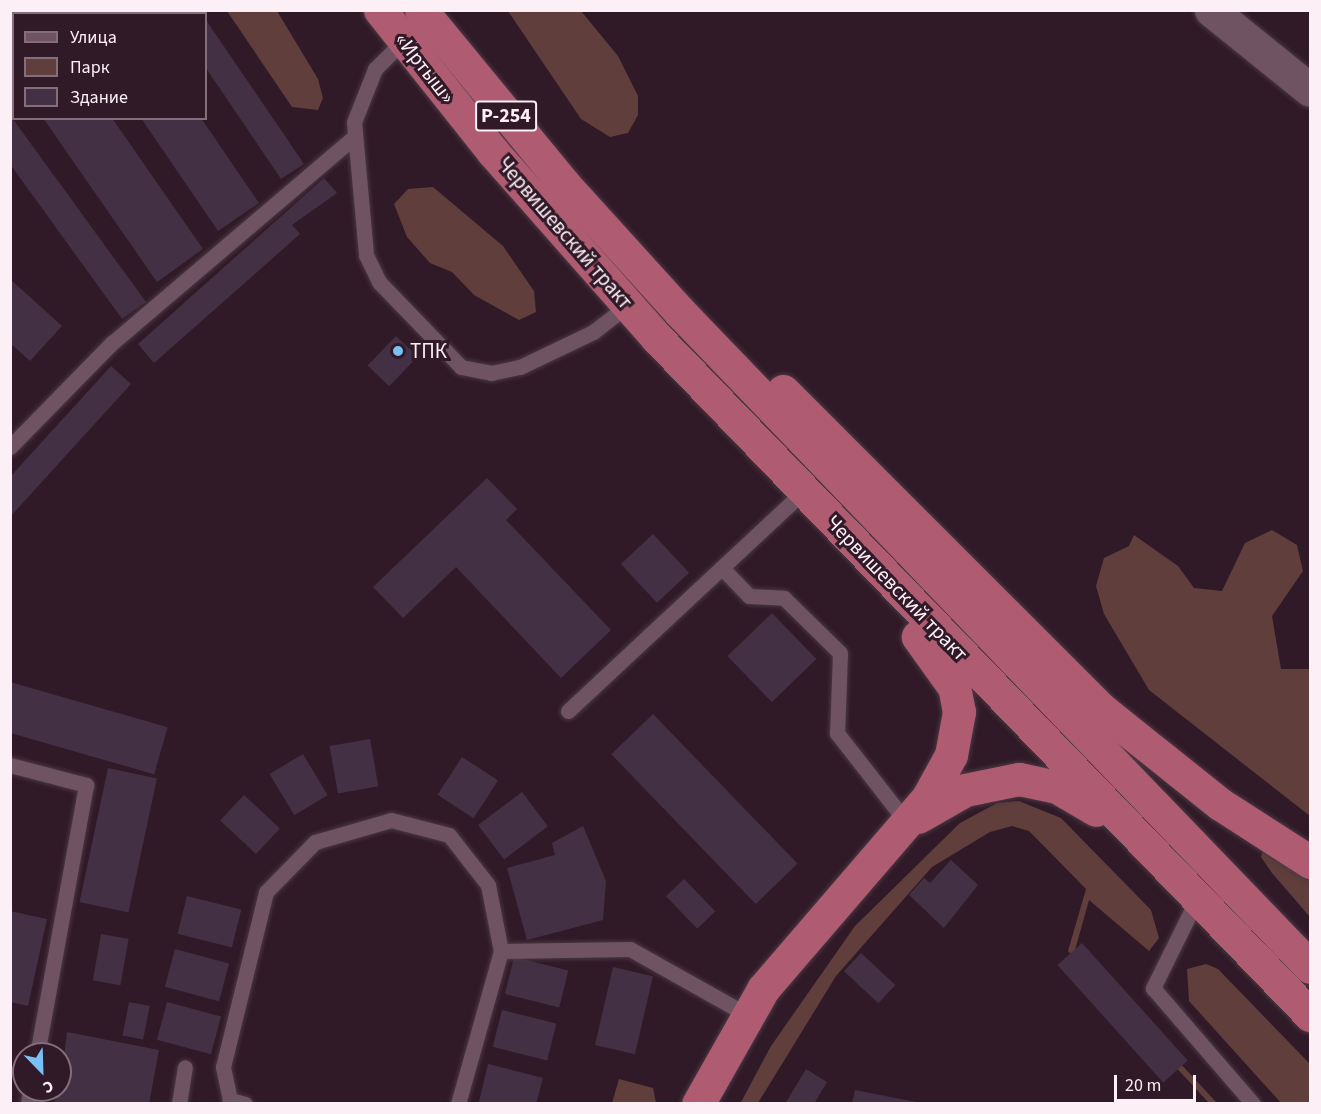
<!DOCTYPE html>
<meta charset="utf-8">
<style>
body{margin:0}
#map{position:relative;width:1321px;height:1114px;overflow:hidden;background:#311a27;font-family:"Source Sans 3",sans-serif}
div>[style]{position:absolute}
[style*='--x']{left:calc(var(--x)*1px);top:calc(var(--y)*1px);width:calc(var(--w)*1px);rotate:calc(var(--a)*1deg)}
.green>*{inset:0;background:#5f3e3b}
.building>*{inset:0;background:#433044;transform-origin:0 0}
.roads{filter:drop-shadow(0 0 2px #4a3843) drop-shadow(0 0 2px #4a3843)}
.service>*{height:15px;margin:-7.5px;padding:0 7.5px;transform-origin:7.5px;border-radius:7.5px;background:#6f5362}
.tertiary>*{height:33px;margin:-16.5px;padding:0 16.5px;transform-origin:16.5px;border-radius:16.5px;background:#6f5362}
.trunk>*{height:33px;margin:-16.5px;padding:0 16.5px;transform-origin:16.5px;border-radius:16.5px;background:#af5c73}
.dots>*{width:16px;height:16px;translate:-50% -50%;box-sizing:border-box;border:3px solid #311a27;border-radius:50%}
span{translate:-50% -50%;white-space:nowrap;text-align:center;line-height:1.15;-webkit-text-stroke:6px #311a27;paint-order:stroke}
.shield-label span{padding:2px 4px;background:#311a27;border:2px solid;border-radius:4px;-webkit-text-stroke-width:0}
.shield-label{font-size:20px;color:#fdeff6;font-weight:700}
.street-label{font-size:21px;color:#fdeff6}
.poi-label{font-size:21px;color:#fdeff6}
.left{translate:0 -50%;text-align:left}
.frame{position:absolute;inset:0;border:12px solid #fdeff6;pointer-events:none}
.legend{position:absolute;left:12px;top:12px;width:195px;height:108px;box-sizing:border-box;background:#311a27;border:2px solid #836f7a;margin:0;padding:8px 10px;list-style:none;font-size:18px;color:#fdeff6}
.legend li{display:flex;align-items:center;gap:12px;height:30px}
.legend b{width:30px;border:2px solid #836f7a}
.north{position:absolute;left:12px;top:1042px;width:60px;height:60px;box-sizing:border-box;background:#311a27;border:2px solid #836f7a;border-radius:50%;rotate:157deg;font-size:16px;font-weight:700;line-height:24px;text-align:center;color:#fdeff6}
.north::after{content:'';display:block;margin:auto;width:21px;height:27px;background:#79bff8;clip-path:polygon(50% 0,100% 100%,50% 72%,0 100%)}
.scale{position:absolute;left:1114px;top:1075px;width:82px;height:27px;box-sizing:border-box;border:3px solid #fdeff6;border-top:0;padding-left:8px;font-size:18px;line-height:21px;white-space:nowrap;color:#fdeff6;-webkit-text-stroke:4px #311a27;paint-order:stroke}
</style>
<div id="map">
<div class="green">
<div style="clip-path:polygon(227px 11px,277px 11px,318px 79px,323px 98px,318px 110px,292px 107px)"></div>
<div style="clip-path:polygon(508px 11px,581px 11px,618px 56px,638px 96px,638px 115px,628px 133px,610px 137px,581px 119px)"></div>
<div style="clip-path:polygon(433px 187px,503px 246px,534px 291px,536px 312px,519px 320px,474px 295px,452px 272px,430px 263px,407px 237px,394px 204px,408px 189px)"></div>
<div style="clip-path:polygon(1272px 530px,1297px 545px,1303px 571px,1272px 616px,1281px 669px,1310px 669px,1310px 816px,1149px 690px,1104px 614px,1096px 586px,1104px 558px,1129px 546px,1134px 535px,1178px 566px,1194px 588px,1222px 591px,1245px 543px)"></div>
<div style="clip-path:polygon(1019px 801px,1061px 818px,1151px 910px,1159px 938px,1149px 951px,1089px 900px,1075px 950px,1217px 1103px,1209px 1103px,1068px 951px,1086px 889px,1029px 831px,1012px 826px,990px 832px,932px 867px,836px 976px,758px 1103px,740px 1104px,771px 1046px,855px 926px,960px 823px,997px 803px)"></div>
<div style="clip-path:polygon(1263px 850px,1310px 878px,1310px 917px,1272px 873px,1261px 857px)"></div>
<div style="clip-path:polygon(1206px 964px,1218px 969px,1310px 1064px,1310px 1103px,1281px 1103px,1189px 1001px,1187px 969px)"></div>
<div style="clip-path:polygon(619px 1079px,653px 1088px,656px 1103px,612px 1103px)"></div>
</div>
<div class="building">
<div style="clip-path:polygon(10px 10px,38px 14px,14px 14px,14px 77px)"></div>
<div style="left:67px;top:10px;width:60px;height:4px"></div>
<div style="left:166px;top:10px;width:33px;height:4px"></div>
<div style="clip-path:polygon(206px 20px,304px 164px,281px 179px,206px 68px)"></div>
<div style="clip-path:polygon(10px 115px,146px 302px,122px 319px,10px 164px)"></div>
<div style="clip-path:polygon(43px 118px,112px 118px,203px 249px,157px 282px)"></div>
<div style="clip-path:polygon(141px 118px,201px 118px,259px 203px,218px 231px)"></div>
<div style="clip-path:polygon(324px 178px,337px 193px,292px 225px,300px 234px,154px 363px,138px 344px)"></div>
<div style="clip-path:polygon(10px 279px,62px 326px,30px 361px,10px 343px)"></div>
<div style="left:396px;top:336px;width:30px;height:41px;rotate:44deg"></div>
<div style="clip-path:polygon(111px 366px,131px 384px,10px 517px,10px 477px)"></div>
<div style="clip-path:polygon(487px 478px,517px 509px,506px 520px,611px 630px,561px 678px,456px 567px,403px 618px,373px 587px)"></div>
<div style="left:653px;top:534px;width:53px;height:44px;rotate:47deg"></div>
<div style="left:772px;top:613px;width:64px;height:62px;rotate:46deg"></div>
<div style="left:10px;top:682px;width:164px;height:49px;rotate:16deg"></div>
<div style="left:653px;top:714px;width:208px;height:58px;rotate:46deg"></div>
<div style="left:370px;top:739px;width:48px;height:41px;rotate:80deg"></div>
<div style="left:303px;top:754px;width:48px;height:39px;rotate:59deg"></div>
<div style="left:462px;top:757px;width:43px;height:45px;rotate:33deg"></div>
<div style="left:108px;top:768px;width:50px;height:137px;rotate:12deg"></div>
<div style="left:522px;top:792px;width:43px;height:55px;rotate:53deg"></div>
<div style="left:244px;top:795px;width:49px;height:35px;rotate:43deg"></div>
<div style="clip-path:polygon(583px 826px,606px 881px,603px 920px,527px 940px,507px 868px,555px 855px,552px 843px)"></div>
<div style="clip-path:polygon(951px 860px,978px 885px,944px 928px,909px 895px,924px 878px,930px 883px)"></div>
<div style="left:684px;top:879px;width:45px;height:25px;rotate:46deg"></div>
<div style="left:187px;top:896px;width:56px;height:39px;rotate:14deg"></div>
<div style="clip-path:polygon(10px 911px,47px 919px,28px 1006px,10px 1002px)"></div>
<div style="left:101px;top:934px;width:28px;height:47px;rotate:10deg"></div>
<div style="left:1082px;top:943px;width:158px;height:33px;rotate:48deg"></div>
<div style="left:175px;top:949px;width:56px;height:39px;rotate:15deg"></div>
<div style="left:861px;top:953px;width:47px;height:25px;rotate:43deg"></div>
<div style="left:514px;top:957px;width:56px;height:38px;rotate:14deg"></div>
<div style="left:613px;top:967px;width:41px;height:80px;rotate:13deg"></div>
<div style="left:129px;top:1002px;width:21px;height:34px;rotate:11deg"></div>
<div style="left:167px;top:1002px;width:56px;height:39px;rotate:15deg"></div>
<div style="left:502px;top:1010px;width:56px;height:38px;rotate:14deg"></div>
<div style="clip-path:polygon(67px 1032px,159px 1050px,149px 1104px,53px 1104px,60px 1090px)"></div>
<div style="clip-path:polygon(488px 1064px,543px 1078px,536px 1104px,479px 1102px)"></div>
<div style="clip-path:polygon(806px 1069px,827px 1082px,814px 1104px,785px 1104px)"></div>
<div style="clip-path:polygon(855px 1090px,916px 1102px,915px 1104px,852px 1104px)"></div>
</div>
<div class="roads">
<div class="service">
<div style="--x:403;--y:41;--w:40;--a:135"></div>
<div style="--x:375;--y:69;--w:57;--a:111.6"></div>
<div style="--x:354;--y:122;--w:134;--a:84.8"></div>
<div style="--x:366;--y:255;--w:30;--a:64"></div>
<div style="--x:379;--y:282;--w:118;--a:46"></div>
<div style="--x:461;--y:367;--w:31;--a:11"></div>
<div style="--x:491;--y:373;--w:30;--a:-12"></div>
<div style="--x:520;--y:367;--w:81;--a:-25.6"></div>
<div style="--x:593;--y:332;--w:44;--a:-37.6"></div>
<div style="--x:10;--y:447;--w:146;--a:-45.6"></div>
<div style="--x:112;--y:343;--w:318;--a:-40.4"></div>
<div style="--x:722;--y:568;--w:39;--a:46"></div>
<div style="--x:749;--y:596;--w:35;--a:3"></div>
<div style="--x:784;--y:598;--w:78;--a:44.5"></div>
<div style="--x:840;--y:653;--w:80;--a:92.1"></div>
<div style="--x:837;--y:733;--w:114;--a:52.1"></div>
<div style="--x:568;--y:711;--w:321;--a:-43"></div>
<div style="--x:10;--y:765;--w:79;--a:14.7"></div>
<div style="--x:86;--y:785;--w:273;--a:100.3"></div>
<div style="--x:1198;--y:897;--w:102;--a:116.3"></div>
<div style="--x:1153;--y:988;--w:153;--a:49.2"></div>
<div style="--x:501;--y:951;--w:129;--a:-0.9"></div>
<div style="--x:630;--y:949;--w:133;--a:29.3"></div>
<div style="--x:28;--y:1104;--w:14;--a:-82"></div>
<div style="--x:179;--y:1104;--w:37;--a:-81"></div>
<div style="--x:245;--y:1104;--w:16;--a:-165"></div>
<div style="--x:230;--y:1100;--w:34;--a:-102"></div>
<div style="--x:223;--y:1067;--w:180;--a:-76.2"></div>
<div style="--x:266;--y:892;--w:70;--a:-45.6"></div>
<div style="--x:315;--y:842;--w:79;--a:-16.1"></div>
<div style="--x:391;--y:820;--w:60;--a:14.5"></div>
<div style="--x:449;--y:835;--w:63;--a:52"></div>
<div style="--x:488;--y:885;--w:67;--a:78.9"></div>
<div style="--x:501;--y:951;--w:159;--a:105.7"></div>
</div>
<div class="tertiary">
<div style="--x:1211;--y:10;--w:127;--a:38.9"></div>
</div>
<div class="trunk">
<div style="--x:380;--y:10;--w:181;--a:51.5"></div>
<div style="--x:493;--y:152;--w:248;--a:48.6"></div>
<div style="--x:657;--y:338;--w:941;--a:46.03"></div>
<div style="--x:421;--y:10;--w:224;--a:50.6"></div>
<div style="--x:563;--y:183;--w:173;--a:47.8"></div>
<div style="--x:679;--y:311;--w:910;--a:46.11"></div>
<div style="--x:783;--y:391;--w:450;--a:45"></div>
<div style="--x:1101;--y:709;--w:152;--a:38.6"></div>
<div style="--x:1220;--y:804;--w:107;--a:32.8"></div>
<div style="--x:918;--y:817;--w:54;--a:-29.9"></div>
<div style="--x:965;--y:790;--w:55;--a:-11.5"></div>
<div style="--x:1019;--y:779;--w:39;--a:12"></div>
<div style="--x:1057;--y:787;--w:45;--a:30.5"></div>
<div style="--x:698;--y:1104;--w:132;--a:-60.5"></div>
<div style="--x:763;--y:989;--w:253;--a:-49.3"></div>
<div style="--x:928;--y:797;--w:48;--a:-61.3"></div>
<div style="--x:951;--y:755;--w:44;--a:-79.5"></div>
<div style="--x:959;--y:712;--w:25;--a:-101"></div>
<div style="--x:954;--y:687;--w:62;--a:-125.8"></div>
</div>
</div>
<div class="dots">
<div style="left:398px;top:351px;background:#79bff8"></div>
</div>
<div class="shield-label">
<span style="left:506px;top:116px">Р-254</span>
</div>
<div class="street-label">
<span style="left:425px;top:68px;rotate:52deg">«Иртыш»</span>
<span style="left:565px;top:233px;rotate:49deg">Червишевский тракт</span>
<span style="left:897px;top:588px;rotate:46deg">Червишевский тракт</span>
</div>
<div class="poi-label">
<span class="left" style="left:410px;top:351px">ТПК</span>
</div>
<div class="frame"></div>
<ul class="legend">
<li><b style="height:8px;background:#6f5362"></b>Улица</li>
<li><b style="height:16px;background:#5f3e3b"></b>Парк</li>
<li><b style="height:16px;background:#433044"></b>Здание</li>
</ul>
<div class="north">С</div>
<div class="scale">20 m</div>
</div>
